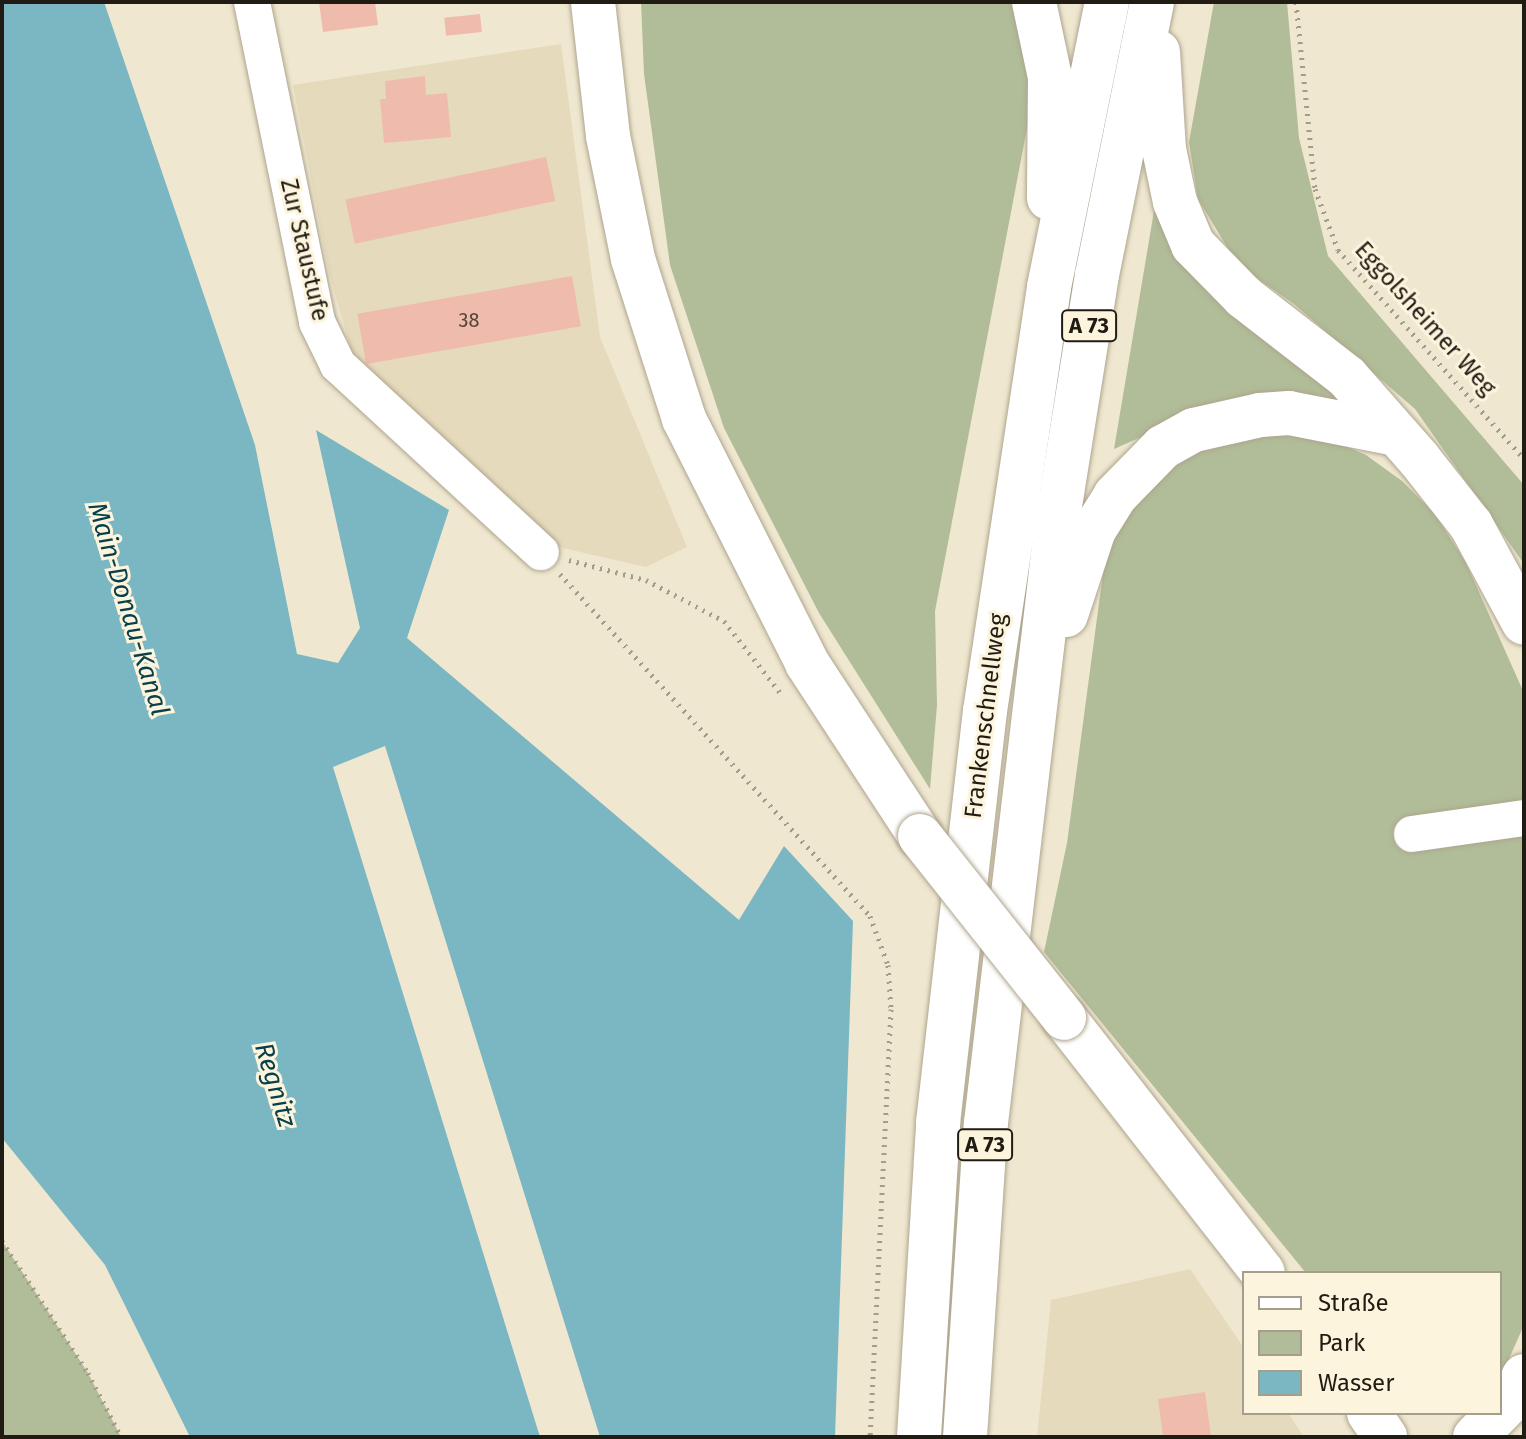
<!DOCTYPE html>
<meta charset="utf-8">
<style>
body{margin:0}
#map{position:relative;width:1526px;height:1439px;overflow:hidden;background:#f0e7d0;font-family:"Fira Sans",sans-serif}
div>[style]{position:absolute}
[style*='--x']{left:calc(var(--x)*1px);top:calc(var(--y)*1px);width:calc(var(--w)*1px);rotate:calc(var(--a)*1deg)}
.built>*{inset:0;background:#e6dabc}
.green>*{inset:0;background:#b0bd98}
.water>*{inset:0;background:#7bb6c3}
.building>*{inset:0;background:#efbbac;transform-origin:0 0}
.path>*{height:5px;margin-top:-2.5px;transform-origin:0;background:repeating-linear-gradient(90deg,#a39c8a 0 2px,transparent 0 8px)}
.roads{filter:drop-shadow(0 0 2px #aea58f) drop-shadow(0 0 2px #aea58f)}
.minor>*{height:36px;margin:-18px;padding:0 18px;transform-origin:18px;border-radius:18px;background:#fff}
.major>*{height:44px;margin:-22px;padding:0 22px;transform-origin:22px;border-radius:22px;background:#fff}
.highway>*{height:44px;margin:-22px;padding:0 22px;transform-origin:22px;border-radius:22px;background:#fff}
.bridges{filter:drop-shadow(0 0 2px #aea58f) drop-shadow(0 0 2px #aea58f)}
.major-bridge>*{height:44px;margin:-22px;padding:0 22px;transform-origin:22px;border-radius:22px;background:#fff}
span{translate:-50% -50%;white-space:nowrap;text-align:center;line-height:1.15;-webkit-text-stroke:6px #fdf4dd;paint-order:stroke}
.number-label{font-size:20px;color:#54443a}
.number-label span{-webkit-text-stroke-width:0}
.shield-label span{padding:2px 6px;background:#fdf4dd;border:2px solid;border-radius:6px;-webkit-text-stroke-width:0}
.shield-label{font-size:22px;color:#201c14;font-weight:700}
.street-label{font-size:24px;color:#201c14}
.water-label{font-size:26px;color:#07404a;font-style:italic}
.frame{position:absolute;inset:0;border:4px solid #201c14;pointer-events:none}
.legend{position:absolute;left:1242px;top:1271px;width:260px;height:144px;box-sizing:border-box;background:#fdf4dd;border:2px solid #a59e8d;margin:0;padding:10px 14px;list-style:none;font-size:24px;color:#201c14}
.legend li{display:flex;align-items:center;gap:16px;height:40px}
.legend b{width:40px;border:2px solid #a59e8d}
</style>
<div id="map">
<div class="built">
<div style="clip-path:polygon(561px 44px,600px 337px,687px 547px,646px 567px,545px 544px,356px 367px,329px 273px,293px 85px)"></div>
<div style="clip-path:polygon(1190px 1269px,1244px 1348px,1244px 1413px,1288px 1413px,1304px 1437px,1037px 1437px,1051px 1300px)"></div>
</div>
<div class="green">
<div style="clip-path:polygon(641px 2px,1022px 2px,1036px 81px,935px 611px,937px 705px,930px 789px,819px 613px,724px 428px,670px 265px,644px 74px)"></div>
<div style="clip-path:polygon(1214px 2px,1287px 2px,1299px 138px,1328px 256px,1524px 485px,1524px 564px,1415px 409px,1294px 304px,1238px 265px,1198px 199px,1189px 142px)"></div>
<div style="clip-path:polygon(1156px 199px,1354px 395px,1346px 410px,1166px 426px,1114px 449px)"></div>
<div style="clip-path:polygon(1271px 433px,1329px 439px,1366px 455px,1402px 481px,1435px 514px,1466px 563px,1524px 693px,1524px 1325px,1500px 1379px,1500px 1273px,1306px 1273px,1044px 952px,1067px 843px,1107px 543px,1134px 495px,1174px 460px,1225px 439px)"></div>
<div style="clip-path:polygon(2px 1241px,88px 1373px,121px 1437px,2px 1437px)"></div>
</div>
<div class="water">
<div style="clip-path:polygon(2px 2px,104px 2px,255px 445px,297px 654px,338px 663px,360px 628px,316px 430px,449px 510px,407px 638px,739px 920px,784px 846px,853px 921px,835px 1437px,600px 1437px,385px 746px,333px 767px,540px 1437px,190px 1437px,105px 1265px,2px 1138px)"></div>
</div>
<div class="building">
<div style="clip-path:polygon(319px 2px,375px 2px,378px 25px,323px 32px)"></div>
<div style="left:480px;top:14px;width:18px;height:36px;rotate:84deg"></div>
<div style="clip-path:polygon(425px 76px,426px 95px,447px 93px,451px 137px,384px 143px,380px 99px,386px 99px,385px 81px)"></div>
<div style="left:546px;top:157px;width:45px;height:205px;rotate:78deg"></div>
<div style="left:572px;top:276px;width:51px;height:218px;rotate:80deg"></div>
<div style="clip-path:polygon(1205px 1392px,1211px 1437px,1163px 1437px,1158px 1399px)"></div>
</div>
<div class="path">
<div style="--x:1296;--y:2;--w:188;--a:84.2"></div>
<div style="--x:1315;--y:189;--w:65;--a:69.3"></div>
<div style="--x:1338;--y:250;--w:280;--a:48.3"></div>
<div style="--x:569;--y:560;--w:80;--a:14.6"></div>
<div style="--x:646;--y:580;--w:88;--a:27.7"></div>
<div style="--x:724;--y:621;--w:94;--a:51.9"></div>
<div style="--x:560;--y:574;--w:462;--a:47.8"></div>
<div style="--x:870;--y:916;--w:52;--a:69.8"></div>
<div style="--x:888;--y:965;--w:44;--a:86.1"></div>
<div style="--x:891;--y:1009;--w:429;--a:92.8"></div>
<div style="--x:2;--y:1241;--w:158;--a:56.9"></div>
<div style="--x:88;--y:1373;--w:72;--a:62.7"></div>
</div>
<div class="roads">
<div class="minor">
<div style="--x:252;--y:2;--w:327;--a:78.5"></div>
<div style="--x:317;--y:322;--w:48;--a:64"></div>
<div style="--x:338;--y:365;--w:276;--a:42.7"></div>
<div style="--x:1412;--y:834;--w:113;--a:-8.1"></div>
</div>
<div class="major">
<div style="--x:593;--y:2;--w:135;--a:83.6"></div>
<div style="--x:608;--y:136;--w:126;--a:78.5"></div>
<div style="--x:633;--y:259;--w:168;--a:72.3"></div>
<div style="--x:684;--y:419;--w:273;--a:63.2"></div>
<div style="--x:807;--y:663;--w:207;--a:56.8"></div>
<div style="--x:1064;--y:1018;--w:323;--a:52"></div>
<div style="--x:1369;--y:1413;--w:29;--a:56"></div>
</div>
<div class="highway">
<div style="--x:1034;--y:2;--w:77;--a:78"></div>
<div style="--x:1050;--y:77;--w:121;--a:90.5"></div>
<div style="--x:1158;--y:52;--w:97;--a:86.5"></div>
<div style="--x:1164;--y:149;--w:54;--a:78.3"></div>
<div style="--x:1175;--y:202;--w:47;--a:67.3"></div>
<div style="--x:1193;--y:245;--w:73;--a:45.6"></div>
<div style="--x:1244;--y:297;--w:130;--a:37.8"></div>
<div style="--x:1347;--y:377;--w:109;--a:48.7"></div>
<div style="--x:1419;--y:459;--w:84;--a:51.8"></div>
<div style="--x:1471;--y:525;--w:111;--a:61.6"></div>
<div style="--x:1066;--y:615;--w:89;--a:-71.8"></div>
<div style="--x:1094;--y:530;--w:40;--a:-58"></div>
<div style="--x:1115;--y:496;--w:69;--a:-45.6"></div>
<div style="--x:1163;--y:447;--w:35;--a:-29"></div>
<div style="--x:1194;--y:430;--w:68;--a:-12.8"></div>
<div style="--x:1260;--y:415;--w:29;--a:-4"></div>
<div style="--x:1289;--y:413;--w:105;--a:11"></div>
<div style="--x:919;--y:1437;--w:315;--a:-86.5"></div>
<div style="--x:938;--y:1123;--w:415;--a:-83.5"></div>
<div style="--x:985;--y:711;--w:429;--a:-81.4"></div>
<div style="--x:1049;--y:287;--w:291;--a:-78.5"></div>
<div style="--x:965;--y:1437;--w:315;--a:-86.2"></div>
<div style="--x:986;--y:1123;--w:590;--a:-83.28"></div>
<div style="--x:1055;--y:537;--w:265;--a:-80.9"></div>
<div style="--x:1097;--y:275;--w:278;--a:-78.6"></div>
<div style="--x:1475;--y:1437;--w:56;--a:-45.7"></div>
<div style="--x:1514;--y:1397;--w:23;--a:-65"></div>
</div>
</div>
<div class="bridges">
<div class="major-bridge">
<div style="--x:920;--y:836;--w:232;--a:51.6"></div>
</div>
</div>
<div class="number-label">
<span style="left:469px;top:320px">38</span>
</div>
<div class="shield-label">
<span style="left:1089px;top:326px">A 73</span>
<span style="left:985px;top:1145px">A 73</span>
</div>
<div class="street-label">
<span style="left:304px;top:250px;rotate:77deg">Zur Staustufe</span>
<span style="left:1425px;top:319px;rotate:48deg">Eggolsheimer Weg</span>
<span style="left:986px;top:716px;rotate:-83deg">Frankenschnellweg</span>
</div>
<div class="water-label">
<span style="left:128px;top:609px;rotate:73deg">Main-Donau-Kanal</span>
<span style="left:275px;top:1085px;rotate:73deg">Regnitz</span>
</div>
<div class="frame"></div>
<ul class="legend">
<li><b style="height:10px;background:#fff"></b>Straße</li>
<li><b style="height:22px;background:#b0bd98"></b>Park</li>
<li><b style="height:22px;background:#7bb6c3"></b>Wasser</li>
</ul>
</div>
